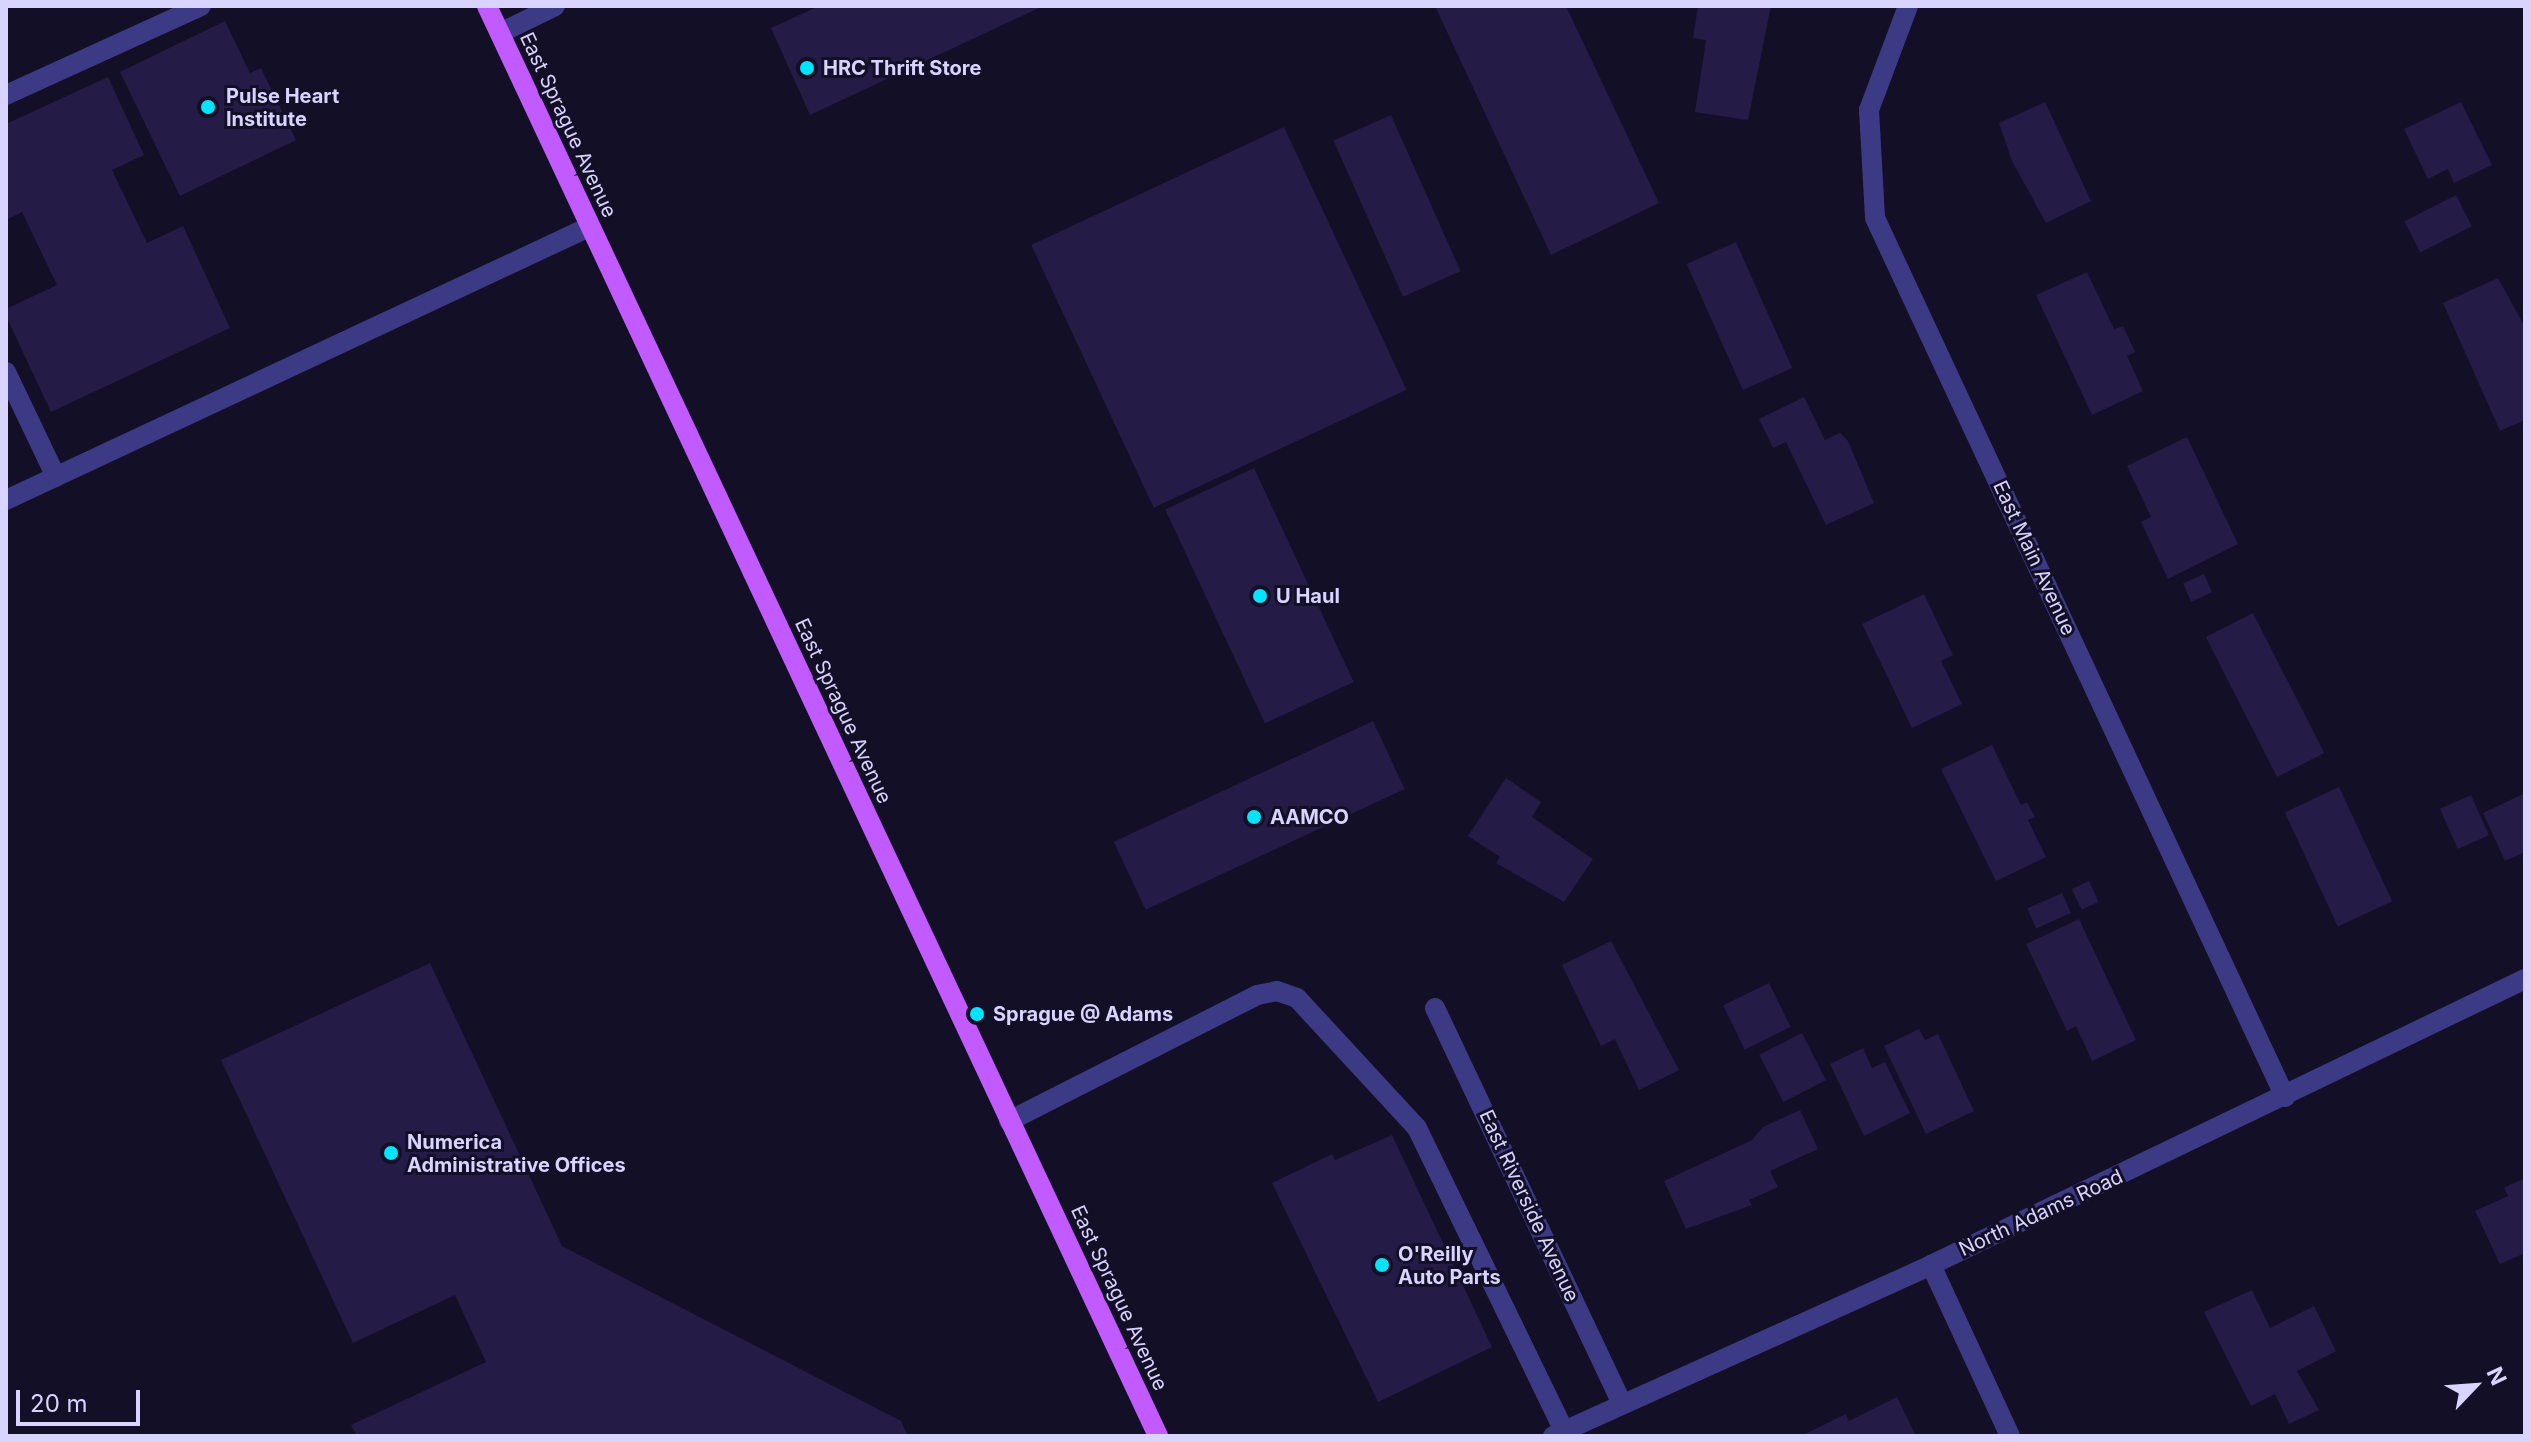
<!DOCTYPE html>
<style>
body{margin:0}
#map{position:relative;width:2531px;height:1442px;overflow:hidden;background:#130f26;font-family:Inter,sans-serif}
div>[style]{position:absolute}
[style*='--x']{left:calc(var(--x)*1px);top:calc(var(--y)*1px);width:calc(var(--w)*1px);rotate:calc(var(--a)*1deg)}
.building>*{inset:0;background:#241b47;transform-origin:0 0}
.minor>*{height:20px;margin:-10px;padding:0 10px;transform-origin:10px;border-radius:10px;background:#3d3a85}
.major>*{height:20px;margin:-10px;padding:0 10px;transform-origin:10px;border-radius:10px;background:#c25bff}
.dots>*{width:22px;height:22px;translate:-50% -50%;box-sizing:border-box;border:4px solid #130f26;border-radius:50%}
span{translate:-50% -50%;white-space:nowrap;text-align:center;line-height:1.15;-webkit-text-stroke:6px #130f26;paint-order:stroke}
.poi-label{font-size:20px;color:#d9d4ff;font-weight:700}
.left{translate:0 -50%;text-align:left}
.street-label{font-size:20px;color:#d9d4ff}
.frame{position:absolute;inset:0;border:8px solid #d9d4ff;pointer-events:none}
.north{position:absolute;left:2435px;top:1346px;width:80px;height:80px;-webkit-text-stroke:6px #130f26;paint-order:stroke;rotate:65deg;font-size:22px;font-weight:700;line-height:32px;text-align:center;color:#d9d4ff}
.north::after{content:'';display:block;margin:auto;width:28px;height:36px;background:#d9d4ff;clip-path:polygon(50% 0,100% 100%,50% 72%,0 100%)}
.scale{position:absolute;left:16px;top:1390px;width:124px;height:36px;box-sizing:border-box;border:4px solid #d9d4ff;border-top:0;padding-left:10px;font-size:24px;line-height:28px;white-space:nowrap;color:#d9d4ff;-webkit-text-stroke:6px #130f26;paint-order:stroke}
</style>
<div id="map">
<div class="building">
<div style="clip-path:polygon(819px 6px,1043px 6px,810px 115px,771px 28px)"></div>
<div style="clip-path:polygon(1435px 6px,1566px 6px,1659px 203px,1551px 255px)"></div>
<div style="clip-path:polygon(1698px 6px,1771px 6px,1748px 120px,1695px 112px,1706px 40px,1693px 38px)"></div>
<div style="clip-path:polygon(225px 21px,250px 73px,261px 68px,296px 140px,180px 196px,120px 72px)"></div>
<div style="clip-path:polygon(108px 77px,144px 155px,112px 170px,147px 243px,183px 226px,230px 328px,51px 412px,6px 316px,6px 309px,57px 285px,22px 212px,6px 220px,6px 124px)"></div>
<div style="clip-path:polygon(2045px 102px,2091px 201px,2046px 223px,2012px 161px,1999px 123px)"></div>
<div style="clip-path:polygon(2461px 102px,2492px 165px,2454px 183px,2448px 169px,2428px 179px,2404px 129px)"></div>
<div style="left:1391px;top:115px;width:171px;height:63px;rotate:66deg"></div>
<div style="left:1284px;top:127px;width:290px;height:279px;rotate:65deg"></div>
<div style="left:2456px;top:195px;width:35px;height:58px;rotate:63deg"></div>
<div style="left:1736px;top:242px;width:138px;height:54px;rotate:66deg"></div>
<div style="clip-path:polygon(2087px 272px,2114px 329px,2123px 326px,2135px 352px,2127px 356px,2143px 391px,2092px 415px,2036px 295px)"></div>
<div style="clip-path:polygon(2498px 278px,2525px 327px,2525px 420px,2500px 431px,2443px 303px)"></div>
<div style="clip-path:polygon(1804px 397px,1825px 440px,1840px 433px,1848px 441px,1874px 503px,1826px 525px,1786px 442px,1773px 448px,1759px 419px)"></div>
<div style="clip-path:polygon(2187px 437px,2238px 544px,2168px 579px,2141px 522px,2151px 517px,2127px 466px)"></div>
<div style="left:1254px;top:468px;width:236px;height:98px;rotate:65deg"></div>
<div style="left:2204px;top:574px;width:20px;height:23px;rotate:66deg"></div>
<div style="clip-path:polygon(1924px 594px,1953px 655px,1941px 661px,1962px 704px,1912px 728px,1862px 624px)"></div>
<div style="left:2253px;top:613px;width:157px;height:53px;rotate:63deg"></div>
<div style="left:1373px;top:721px;width:75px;height:286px;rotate:65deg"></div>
<div style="clip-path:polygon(1992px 745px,2021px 805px,2027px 802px,2035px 817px,2028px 820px,2046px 857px,1996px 881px,1941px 769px)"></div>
<div style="clip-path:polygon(1506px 778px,1541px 802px,1532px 817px,1593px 859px,1564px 902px,1496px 863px,1500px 857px,1468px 836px)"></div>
<div style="left:2339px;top:787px;width:126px;height:60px;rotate:65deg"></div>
<div style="clip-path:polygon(2525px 793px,2525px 852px,2505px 861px,2483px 813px)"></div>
<div style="left:2471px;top:795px;width:44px;height:34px;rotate:66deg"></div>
<div style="left:2089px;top:881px;width:23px;height:19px;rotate:65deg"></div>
<div style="left:2062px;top:893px;width:22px;height:38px;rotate:66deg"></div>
<div style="clip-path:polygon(2079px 919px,2136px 1040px,2092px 1061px,2076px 1026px,2067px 1031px,2026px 944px)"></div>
<div style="clip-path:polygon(1611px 941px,1679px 1070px,1639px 1090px,1615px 1039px,1601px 1046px,1562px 965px)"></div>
<div style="clip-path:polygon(430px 963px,562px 1246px,901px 1421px,908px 1436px,357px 1436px,351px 1425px,486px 1362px,455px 1295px,353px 1343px,221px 1060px)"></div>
<div style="left:1769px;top:983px;width:49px;height:51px;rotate:64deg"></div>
<div style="clip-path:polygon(1919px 1029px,1925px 1040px,1938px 1034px,1974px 1111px,1926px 1134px,1884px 1046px)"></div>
<div style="left:1802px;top:1033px;width:53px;height:48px;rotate:63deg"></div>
<div style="clip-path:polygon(1863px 1048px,1872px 1068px,1885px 1062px,1910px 1113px,1864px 1136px,1830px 1064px)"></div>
<div style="clip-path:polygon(1800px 1110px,1818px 1149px,1770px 1171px,1778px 1187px,1749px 1200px,1752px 1205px,1686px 1229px,1664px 1181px,1752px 1140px,1763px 1127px)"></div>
<div style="clip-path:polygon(1392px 1135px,1492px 1347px,1378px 1402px,1272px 1183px,1332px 1154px,1335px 1160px)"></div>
<div style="clip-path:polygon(2525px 1178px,2525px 1253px,2500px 1264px,2475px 1211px,2508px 1196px,2504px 1188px)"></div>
<div style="clip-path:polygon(2252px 1290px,2270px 1328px,2314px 1306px,2336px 1351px,2297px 1371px,2319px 1410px,2289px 1424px,2275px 1394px,2251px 1406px,2204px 1312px)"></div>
<div style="clip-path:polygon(1897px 1397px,1916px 1436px,1801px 1436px,1846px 1414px,1849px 1421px)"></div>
</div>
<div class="minor">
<div style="--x:1908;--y:6;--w:111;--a:110.6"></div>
<div style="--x:1869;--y:110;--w:108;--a:86.8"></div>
<div style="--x:1875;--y:218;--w:970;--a:64.99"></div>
<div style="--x:500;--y:33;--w:61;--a:-26.1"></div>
<div style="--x:6;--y:95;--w:214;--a:-24.5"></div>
<div style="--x:6;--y:372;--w:116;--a:64.5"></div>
<div style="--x:6;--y:500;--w:644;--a:-25.09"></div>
<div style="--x:1435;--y:1008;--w:438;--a:64.7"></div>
<div style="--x:1009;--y:1121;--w:278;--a:-26.9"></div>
<div style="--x:1257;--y:995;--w:20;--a:-11"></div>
<div style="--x:1277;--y:991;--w:21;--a:19"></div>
<div style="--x:1297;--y:998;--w:177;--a:47.3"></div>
<div style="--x:1417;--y:1128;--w:337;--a:64.1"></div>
<div style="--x:1931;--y:1265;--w:188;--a:65.2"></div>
<div style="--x:1553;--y:1436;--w:415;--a:-24.3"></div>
<div style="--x:1931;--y:1265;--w:659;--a:-25.71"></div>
</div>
<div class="major">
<div style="--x:487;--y:6;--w:1580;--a:64.86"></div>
</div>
<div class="dots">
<div style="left:807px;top:68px;background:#00e5ff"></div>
<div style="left:208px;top:107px;background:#00e5ff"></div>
<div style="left:1260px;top:596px;background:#00e5ff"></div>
<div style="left:1254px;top:817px;background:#00e5ff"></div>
<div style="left:977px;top:1014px;background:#00e5ff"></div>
<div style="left:391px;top:1153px;background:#00e5ff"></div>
<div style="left:1382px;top:1265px;background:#00e5ff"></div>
</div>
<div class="poi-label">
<span class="left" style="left:823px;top:68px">HRC Thrift Store</span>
<span class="left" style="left:226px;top:108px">Pulse Heart<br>Institute</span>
<span class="left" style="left:1276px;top:596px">U Haul</span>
<span class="left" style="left:1270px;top:817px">AAMCO</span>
<span class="left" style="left:993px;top:1014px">Sprague @ Adams</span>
<span class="left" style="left:407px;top:1154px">Numerica<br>Administrative Offices</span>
<span class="left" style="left:1398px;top:1266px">O'Reilly<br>Auto Parts</span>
</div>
<div class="street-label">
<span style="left:568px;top:125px;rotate:65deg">East Sprague Avenue</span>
<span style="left:2034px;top:558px;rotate:65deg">East Main Avenue</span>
<span style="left:843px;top:711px;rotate:65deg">East Sprague Avenue</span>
<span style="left:1529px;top:1206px;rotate:65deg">East Riverside Avenue</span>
<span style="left:2041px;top:1213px;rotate:-25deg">North Adams Road</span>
<span style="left:1119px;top:1298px;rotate:65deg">East Sprague Avenue</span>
</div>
<div class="frame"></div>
<div class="north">N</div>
<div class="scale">20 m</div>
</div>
